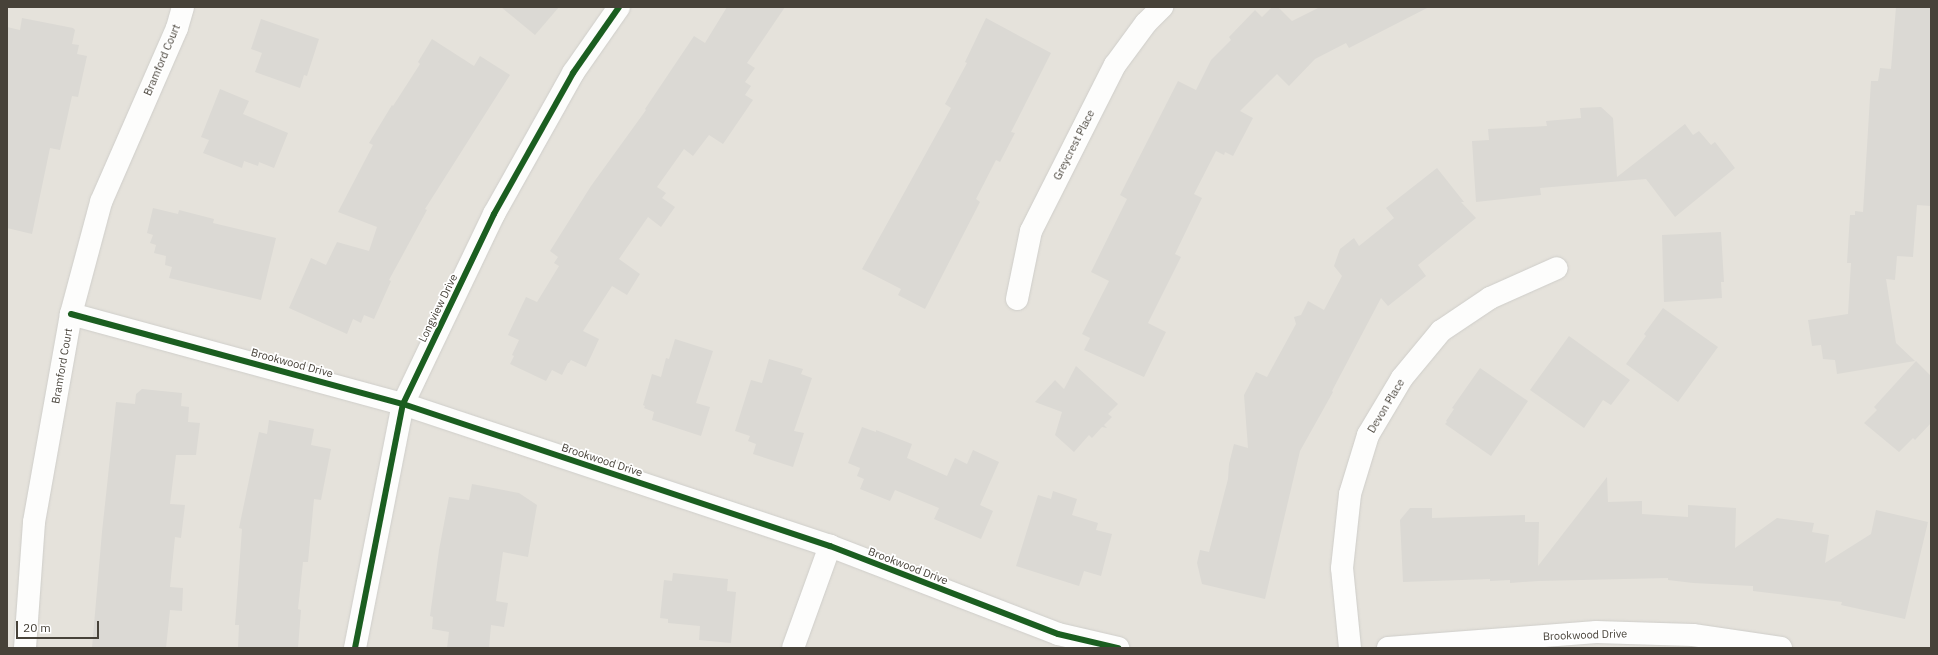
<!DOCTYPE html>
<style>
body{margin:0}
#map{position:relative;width:1938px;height:655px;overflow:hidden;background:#f1f0ec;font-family:"IBM Plex Sans",sans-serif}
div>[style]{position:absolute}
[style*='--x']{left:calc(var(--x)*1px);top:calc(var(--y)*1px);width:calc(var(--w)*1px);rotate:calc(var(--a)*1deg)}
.residential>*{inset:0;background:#e5e2db;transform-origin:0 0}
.building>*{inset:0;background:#dbd9d4}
.roads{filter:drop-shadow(0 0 1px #cfceca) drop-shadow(0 0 1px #cfceca)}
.minor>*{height:22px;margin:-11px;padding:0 11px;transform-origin:11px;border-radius:11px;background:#fdfdfc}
.cycleway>*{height:6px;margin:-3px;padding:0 3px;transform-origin:3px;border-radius:3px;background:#1b5e20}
span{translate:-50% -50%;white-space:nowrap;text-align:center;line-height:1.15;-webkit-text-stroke:3.5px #fff;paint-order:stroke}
.street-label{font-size:11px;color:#474239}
.frame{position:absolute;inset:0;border:8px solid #474239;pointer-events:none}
.scale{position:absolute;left:16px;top:621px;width:83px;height:18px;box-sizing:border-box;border:2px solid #474239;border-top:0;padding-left:5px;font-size:12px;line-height:14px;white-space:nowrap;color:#474239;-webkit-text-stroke:3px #fff;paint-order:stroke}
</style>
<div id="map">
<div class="residential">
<div style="left:7px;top:7px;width:1924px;height:641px"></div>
</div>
<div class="building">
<div style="clip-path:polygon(501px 7px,559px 7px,535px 35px)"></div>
<div style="clip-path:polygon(727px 7px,785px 7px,747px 63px,755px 68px,745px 82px,751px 86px,745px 95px,753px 100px,723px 144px,709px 135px,693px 156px,684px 149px,657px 187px,666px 193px,662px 198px,675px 207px,661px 227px,648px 217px,619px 259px,640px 274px,627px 295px,612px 286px,583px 331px,599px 339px,586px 367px,571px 360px,569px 363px,568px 363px,562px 375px,552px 370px,546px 381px,510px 364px,514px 356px,512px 355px,519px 340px,508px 335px,526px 297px,537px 302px,559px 266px,554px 263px,558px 257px,550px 251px,591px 186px,646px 110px,645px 109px,694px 36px,705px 43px)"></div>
<div style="clip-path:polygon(1272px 7px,1278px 7px,1292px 21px,1320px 7px,1429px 7px,1349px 48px,1346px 43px,1315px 59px,1289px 86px,1277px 74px,1240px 111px,1253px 118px,1233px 156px,1225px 152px,1224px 155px,1216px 151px,1194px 194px,1202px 198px,1175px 254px,1181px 257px,1148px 323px,1166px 332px,1144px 377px,1084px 350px,1090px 338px,1082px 334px,1109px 281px,1091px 272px,1127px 199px,1120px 195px,1178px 81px,1196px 90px,1211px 60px,1231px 40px,1229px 37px,1255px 10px,1262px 17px)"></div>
<div style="clip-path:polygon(1896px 7px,1931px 7px,1931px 206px,1917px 205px,1913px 257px,1897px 256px,1895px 280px,1886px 279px,1896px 343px,1915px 361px,1837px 374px,1835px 360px,1823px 359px,1821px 345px,1812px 346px,1808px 320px,1848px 314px,1851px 263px,1847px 263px,1850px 215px,1855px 215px,1855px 211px,1863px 212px,1871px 81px,1878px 81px,1880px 68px,1891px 69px)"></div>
<div style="clip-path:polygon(22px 18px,73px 28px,75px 30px,72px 44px,79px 45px,77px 54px,87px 56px,78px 97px,72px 96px,60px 150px,50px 148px,32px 234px,7px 228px,7px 27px,20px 30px)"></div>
<div style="clip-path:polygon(986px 18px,1051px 53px,1011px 132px,1015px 133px,1000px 162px,996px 160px,976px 199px,980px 202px,925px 309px,898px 295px,901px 289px,862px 269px,951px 108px,945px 104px,967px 63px,965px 62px)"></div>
<div style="clip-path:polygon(261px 19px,319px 39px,307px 76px,304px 75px,300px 88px,255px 72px,262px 53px,251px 49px)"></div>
<div style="clip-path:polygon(432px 39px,474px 66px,480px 56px,510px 75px,425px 209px,427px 210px,389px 280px,391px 281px,374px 319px,364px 315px,361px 323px,353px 319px,347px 334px,289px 308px,311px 258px,326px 265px,337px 242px,369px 251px,377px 227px,338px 212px,373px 145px,369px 143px,392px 105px,393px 106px,420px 64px,418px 62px)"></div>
<div style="clip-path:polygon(220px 89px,249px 101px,243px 114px,288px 133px,274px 168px,259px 162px,258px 166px,244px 161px,242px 168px,203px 153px,209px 140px,201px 137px)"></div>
<div style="clip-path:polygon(1601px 107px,1613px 118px,1617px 177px,1685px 124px,1693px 135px,1699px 131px,1711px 145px,1715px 142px,1735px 168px,1675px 217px,1646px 179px,1540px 188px,1541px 195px,1476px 202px,1472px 141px,1489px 140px,1488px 129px,1547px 126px,1546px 121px,1581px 118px,1580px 108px)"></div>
<div style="clip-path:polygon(1437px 168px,1464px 202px,1461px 202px,1476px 218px,1418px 265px,1426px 276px,1388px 306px,1381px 298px,1332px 391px,1333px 392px,1300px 451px,1265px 599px,1202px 584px,1197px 563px,1200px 550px,1209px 552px,1228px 479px,1229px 464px,1234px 444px,1248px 448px,1244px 395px,1256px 372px,1267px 377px,1296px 324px,1294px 317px,1301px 315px,1308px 301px,1324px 310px,1342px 276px,1334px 266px,1340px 249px,1354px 238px,1359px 246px,1394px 218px,1386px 208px)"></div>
<div style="clip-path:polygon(153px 208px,178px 214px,179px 210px,214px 219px,213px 223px,276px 238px,261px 300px,169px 278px,172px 267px,165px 265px,166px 256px,154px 253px,156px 245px,150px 243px,153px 235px,147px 233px)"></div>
<div style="clip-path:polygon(1721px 232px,1724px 282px,1721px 282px,1722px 298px,1664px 302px,1662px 235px)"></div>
<div style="clip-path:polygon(1663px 308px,1718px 347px,1678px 402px,1626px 364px,1646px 336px,1644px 334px)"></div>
<div style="clip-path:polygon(1569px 336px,1630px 380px,1611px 405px,1603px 400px,1584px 428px,1530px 390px)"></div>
<div style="clip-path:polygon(675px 339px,713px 351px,696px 403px,710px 407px,701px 436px,652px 420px,654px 412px,644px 408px,645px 406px,643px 405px,652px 374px,661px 377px,666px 358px,669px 359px)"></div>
<div style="clip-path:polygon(769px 359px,803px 369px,801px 374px,812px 378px,794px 431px,804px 433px,793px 467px,753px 454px,756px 444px,748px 441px,750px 436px,735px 431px,751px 380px,762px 383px)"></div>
<div style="clip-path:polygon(1916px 361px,1931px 376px,1931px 423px,1915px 440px,1913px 438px,1899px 452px,1864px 423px,1877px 410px,1874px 407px)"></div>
<div style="clip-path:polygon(1076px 366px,1118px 404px,1108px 414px,1112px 417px,1104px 425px,1107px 428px,1102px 427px,1092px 438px,1089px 435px,1074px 452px,1055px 435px,1062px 412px,1035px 402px,1055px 380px,1064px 389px)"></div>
<div style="clip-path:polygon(1480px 368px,1528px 401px,1491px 456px,1445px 424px,1447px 422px,1446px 421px,1454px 409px,1452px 408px)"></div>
<div style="clip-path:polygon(142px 389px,182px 393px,181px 406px,189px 407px,188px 422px,200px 423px,196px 455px,176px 455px,170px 504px,185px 505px,181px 538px,175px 537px,170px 587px,183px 588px,182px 611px,170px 610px,166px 648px,92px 648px,102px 532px,116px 402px,135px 404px,136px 394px)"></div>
<div style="clip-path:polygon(269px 420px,314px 429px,311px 445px,331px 449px,321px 500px,314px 499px,308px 562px,303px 562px,298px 609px,301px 610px,298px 648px,238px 648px,239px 625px,235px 625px,242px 529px,239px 528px,259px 432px,267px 434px)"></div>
<div style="clip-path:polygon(862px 427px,876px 432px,876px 430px,912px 444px,907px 458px,947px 476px,955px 458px,967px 464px,973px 450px,999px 462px,980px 505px,993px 511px,981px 539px,934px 519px,939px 508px,895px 490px,890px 501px,860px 489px,864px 479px,857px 476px,860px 468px,848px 463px)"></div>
<div style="clip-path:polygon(1607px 477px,1608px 502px,1642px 501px,1642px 514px,1688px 517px,1688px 505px,1736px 508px,1735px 548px,1777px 518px,1814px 523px,1812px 532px,1829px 535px,1825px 563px,1871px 534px,1876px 510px,1928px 522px,1905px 619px,1841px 605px,1842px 602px,1753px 591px,1753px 586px,1693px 583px,1668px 580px,1668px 578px,1538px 581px,1510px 583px,1510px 580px,1490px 581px,1490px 579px,1403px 582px,1400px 520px,1410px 508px,1432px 508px,1432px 518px,1525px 515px,1525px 522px,1539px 522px,1538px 566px)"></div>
<div style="clip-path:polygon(472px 484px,519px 493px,537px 505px,528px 557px,503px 552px,496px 601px,508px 603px,504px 627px,491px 625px,489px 648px,447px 648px,449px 632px,432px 629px,433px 617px,430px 616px,439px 550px,449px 497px,469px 500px)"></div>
<div style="clip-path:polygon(1053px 491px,1077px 499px,1072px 515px,1098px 523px,1096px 530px,1112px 534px,1101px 576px,1084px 571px,1079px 586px,1016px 566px,1038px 495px,1051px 499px)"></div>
<div style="clip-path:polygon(673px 573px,728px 579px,727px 591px,736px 592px,731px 643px,699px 640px,700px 626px,668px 623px,668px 619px,660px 618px,664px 580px,672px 581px)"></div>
</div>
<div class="roads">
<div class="minor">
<div style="--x:1017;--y:299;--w:69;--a:-78.4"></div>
<div style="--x:1031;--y:231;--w:186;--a:-63.2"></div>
<div style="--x:1115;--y:65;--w:52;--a:-53.6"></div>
<div style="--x:1146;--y:23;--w:23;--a:-45"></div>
<div style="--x:71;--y:314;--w:344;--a:15.2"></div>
<div style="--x:403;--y:404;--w:450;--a:18.4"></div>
<div style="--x:830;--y:546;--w:244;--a:21.1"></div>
<div style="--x:1058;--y:634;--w:62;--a:13.1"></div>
<div style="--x:25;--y:648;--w:126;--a:-85.9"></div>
<div style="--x:34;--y:522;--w:211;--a:-79.9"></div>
<div style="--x:71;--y:314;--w:116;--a:-75"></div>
<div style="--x:101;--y:202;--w:190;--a:-66.4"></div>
<div style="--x:177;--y:28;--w:22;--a:-74"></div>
<div style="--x:355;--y:648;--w:249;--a:-78.9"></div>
<div style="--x:403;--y:404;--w:211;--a:-64.4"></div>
<div style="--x:494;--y:214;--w:162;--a:-60.7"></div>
<div style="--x:573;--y:73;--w:80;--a:-55.1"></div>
<div style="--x:793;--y:648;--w:109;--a:-70.1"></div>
<div style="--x:1350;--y:648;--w:80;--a:-95.7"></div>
<div style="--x:1342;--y:568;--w:74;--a:-83.8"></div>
<div style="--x:1350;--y:494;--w:62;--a:-73"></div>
<div style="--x:1368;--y:435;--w:66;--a:-59.2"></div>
<div style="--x:1402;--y:378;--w:61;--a:-50.3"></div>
<div style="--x:1441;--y:331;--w:59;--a:-34"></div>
<div style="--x:1490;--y:298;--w:73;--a:-24.1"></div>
<div style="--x:1388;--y:648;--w:209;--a:-4.4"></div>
<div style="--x:1596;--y:632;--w:97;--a:1.8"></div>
<div style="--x:1693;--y:635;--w:89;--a:8.4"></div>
</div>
</div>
<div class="cycleway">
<div style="--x:71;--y:314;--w:344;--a:15.2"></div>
<div style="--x:403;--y:404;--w:450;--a:18.4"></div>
<div style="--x:830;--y:546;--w:244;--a:21.1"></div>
<div style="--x:1058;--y:634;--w:62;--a:13.1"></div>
<div style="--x:355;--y:648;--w:249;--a:-78.9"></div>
<div style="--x:403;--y:404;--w:211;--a:-64.4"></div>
<div style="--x:494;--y:214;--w:162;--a:-60.7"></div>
<div style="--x:573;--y:73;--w:80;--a:-55.1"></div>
</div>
<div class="street-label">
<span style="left:162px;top:60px;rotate:-67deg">Bramford Court</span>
<span style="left:1074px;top:145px;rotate:-63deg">Greycrest Place</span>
<span style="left:438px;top:308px;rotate:-64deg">Longview Drive</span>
<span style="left:292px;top:363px;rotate:15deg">Brookwood Drive</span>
<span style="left:62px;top:366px;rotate:-80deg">Bramford Court</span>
<span style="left:1386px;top:406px;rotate:-59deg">Devon Place</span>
<span style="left:602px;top:460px;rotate:18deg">Brookwood Drive</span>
<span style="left:908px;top:566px;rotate:21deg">Brookwood Drive</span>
<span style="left:1585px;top:635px;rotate:-2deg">Brookwood Drive</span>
</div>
<div class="frame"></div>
<div class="scale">20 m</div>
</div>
